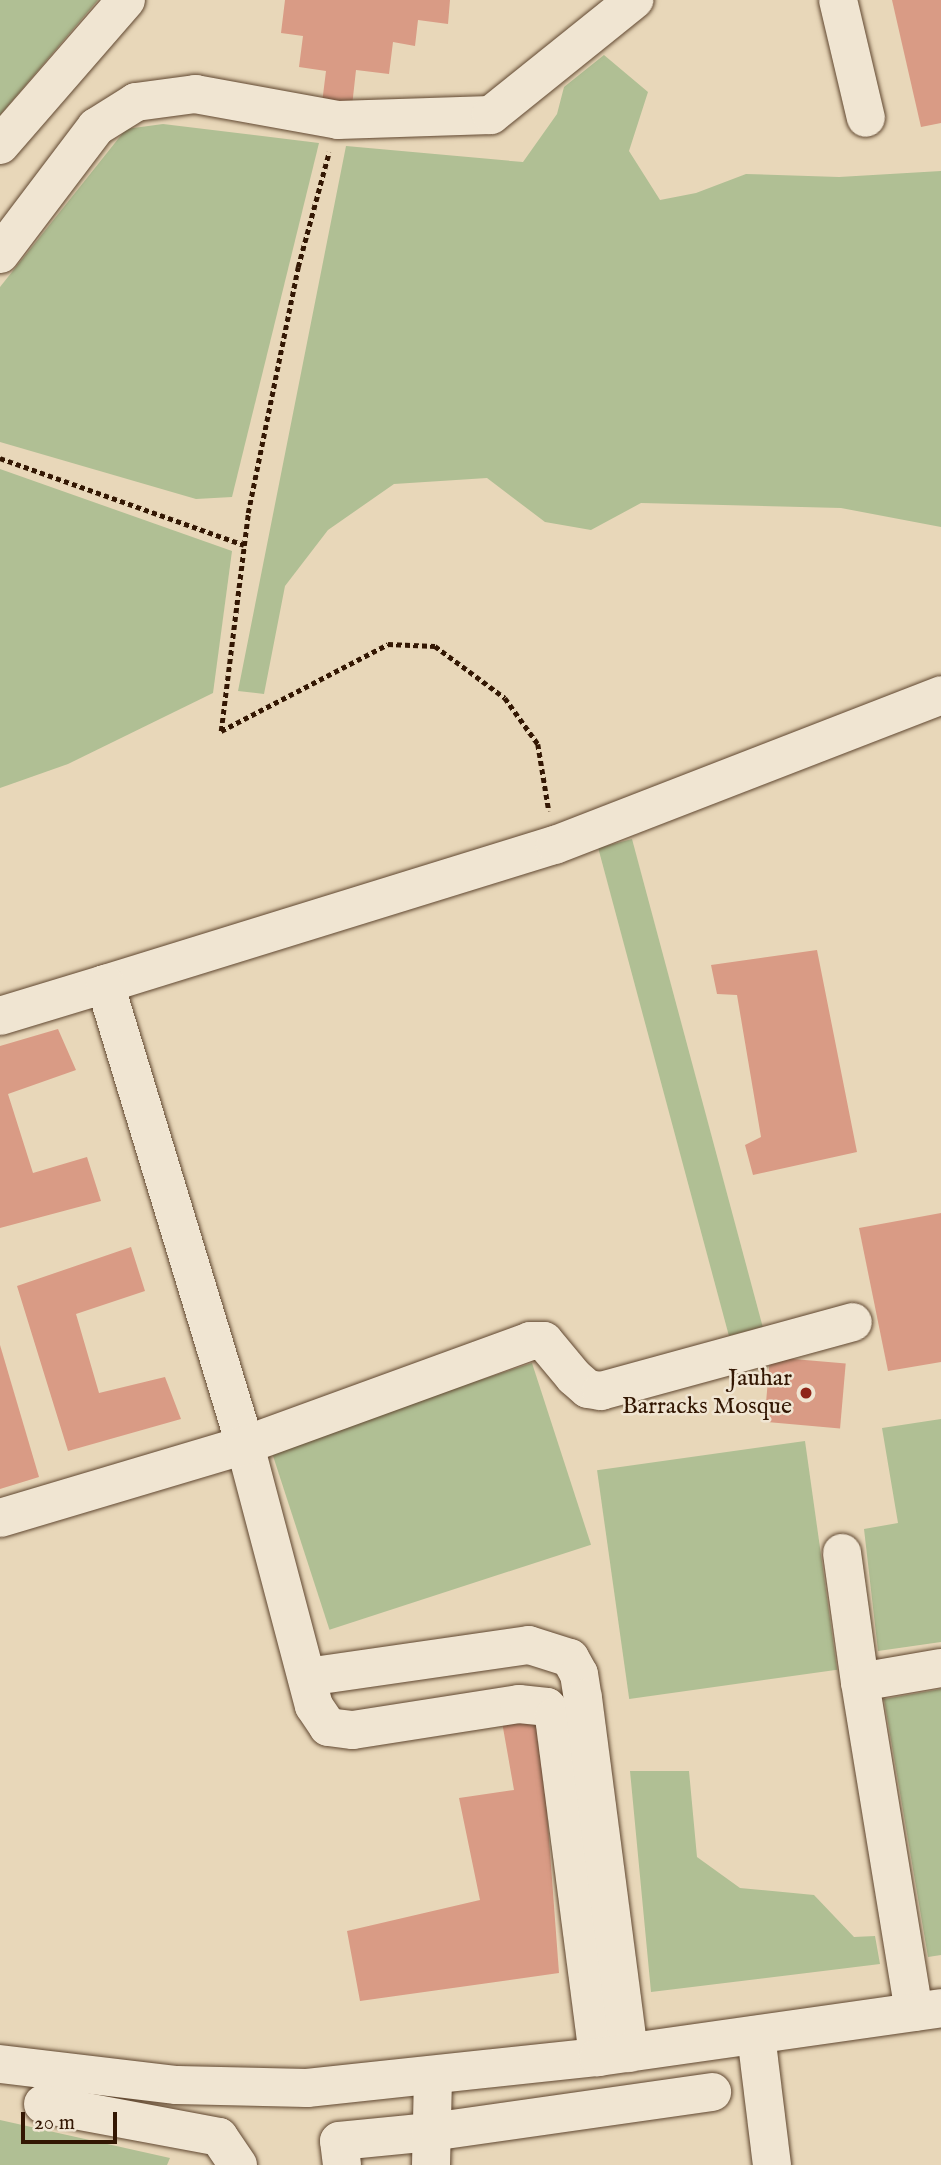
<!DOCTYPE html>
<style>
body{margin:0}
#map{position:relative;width:941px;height:2165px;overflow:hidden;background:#e8d7b9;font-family:"IM FELL English",serif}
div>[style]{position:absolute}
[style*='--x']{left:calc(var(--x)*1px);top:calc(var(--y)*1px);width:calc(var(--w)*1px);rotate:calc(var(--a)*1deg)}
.green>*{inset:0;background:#b0bf94;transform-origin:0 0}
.building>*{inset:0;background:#d99b85;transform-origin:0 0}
.path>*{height:4.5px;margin-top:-2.25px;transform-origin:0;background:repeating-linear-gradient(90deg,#331703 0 5px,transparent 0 8.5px)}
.roads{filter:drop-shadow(0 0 2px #604730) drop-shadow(0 0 2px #604730)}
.minor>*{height:38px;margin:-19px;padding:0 19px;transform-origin:19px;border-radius:19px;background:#f0e5d2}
.dots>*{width:19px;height:19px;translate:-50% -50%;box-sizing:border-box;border:4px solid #f0e5d2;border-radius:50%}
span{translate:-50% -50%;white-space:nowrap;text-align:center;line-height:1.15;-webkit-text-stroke:5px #f0e5d2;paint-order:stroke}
.poi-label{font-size:24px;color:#331703}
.right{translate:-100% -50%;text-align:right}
.scale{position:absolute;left:21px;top:2112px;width:96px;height:32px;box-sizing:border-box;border:4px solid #331703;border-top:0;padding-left:9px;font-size:21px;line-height:24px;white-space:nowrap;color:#331703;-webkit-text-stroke:5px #f0e5d2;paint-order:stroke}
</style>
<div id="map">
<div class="green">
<div style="clip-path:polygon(0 0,98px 0,0 115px)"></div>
<div style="clip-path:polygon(604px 55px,648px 92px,629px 151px,660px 200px,696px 193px,746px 174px,839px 177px,941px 171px,941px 527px,841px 508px,641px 503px,591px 530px,545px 522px,487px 478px,394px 484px,328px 530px,285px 586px,264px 694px,238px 691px,346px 146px,523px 162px,557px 114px,564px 87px)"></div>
<div style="clip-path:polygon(163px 124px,319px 143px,232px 497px,196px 499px,0 442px,0 287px,126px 129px)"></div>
<div style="clip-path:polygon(0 469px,232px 551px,213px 693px,68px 764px,0 788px)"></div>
<div style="left:632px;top:839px;width:505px;height:35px;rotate:75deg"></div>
<div style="left:532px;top:1363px;width:191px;height:275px;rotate:72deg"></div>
<div style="clip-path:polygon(941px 1419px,941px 1642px,878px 1651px,864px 1529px,898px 1523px,882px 1428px)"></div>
<div style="left:805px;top:1441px;width:231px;height:210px;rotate:82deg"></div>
<div style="clip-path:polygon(941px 1689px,941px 1955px,928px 1957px,884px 1699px)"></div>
<div style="clip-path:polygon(630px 1771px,689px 1771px,697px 1857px,740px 1888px,814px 1895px,854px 1937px,875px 1936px,880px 1964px,651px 1992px)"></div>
<div style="clip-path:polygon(0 2120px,170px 2158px,167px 2165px,0 2165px)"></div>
</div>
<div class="building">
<div style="clip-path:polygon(285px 0,450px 0,448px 24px,418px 20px,415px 46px,393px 42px,389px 74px,356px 70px,352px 106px,322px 103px,326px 71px,299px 67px,303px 36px,281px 33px)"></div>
<div style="clip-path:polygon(892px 0,941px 0,941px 123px,921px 127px)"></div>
<div style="clip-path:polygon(817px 950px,857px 1152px,753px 1175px,745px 1145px,761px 1137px,737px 995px,717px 994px,711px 965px)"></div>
<div style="clip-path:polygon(58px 1029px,76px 1070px,8px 1094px,33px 1173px,87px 1157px,101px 1201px,0 1228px,0 1046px)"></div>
<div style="clip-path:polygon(941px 1213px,941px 1362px,888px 1371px,859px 1228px)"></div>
<div style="clip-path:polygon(131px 1247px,145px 1291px,76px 1314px,99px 1393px,165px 1377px,181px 1419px,68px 1451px,17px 1286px)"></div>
<div style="clip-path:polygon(0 1345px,39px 1477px,0 1489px)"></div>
<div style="left:770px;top:1357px;width:76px;height:65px;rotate:5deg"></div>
<div style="clip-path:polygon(540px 1718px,559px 1973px,360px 2001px,347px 1931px,480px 1900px,459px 1798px,514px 1790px,502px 1722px)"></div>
</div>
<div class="path">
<div style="--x:0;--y:458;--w:259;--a:19.6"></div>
<div style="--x:221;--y:731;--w:220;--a:-82.9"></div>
<div style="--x:248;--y:513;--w:251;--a:-78.5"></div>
<div style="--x:298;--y:267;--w:119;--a:-74.9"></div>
<div style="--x:221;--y:731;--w:188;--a:-27.5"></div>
<div style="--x:388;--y:644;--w:47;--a:2.4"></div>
<div style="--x:435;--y:646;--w:87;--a:36.6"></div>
<div style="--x:505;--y:698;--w:57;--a:54.3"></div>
<div style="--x:538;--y:744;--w:68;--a:80.7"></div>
</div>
<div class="roads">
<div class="minor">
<div style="--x:838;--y:0;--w:121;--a:76.7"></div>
<div style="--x:0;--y:145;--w:192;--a:-49"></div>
<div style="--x:0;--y:254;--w:159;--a:-52.9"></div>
<div style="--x:96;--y:127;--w:47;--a:-32"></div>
<div style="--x:136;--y:102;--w:60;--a:-7.7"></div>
<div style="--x:195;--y:94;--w:145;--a:10.3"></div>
<div style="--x:338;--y:120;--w:153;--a:-1.9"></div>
<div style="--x:491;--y:115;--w:184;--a:-38.8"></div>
<div style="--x:105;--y:984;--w:471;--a:-17.2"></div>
<div style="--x:555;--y:845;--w:414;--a:-21.2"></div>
<div style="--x:0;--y:1016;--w:110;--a:-16.9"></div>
<div style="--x:105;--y:984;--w:482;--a:73.1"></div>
<div style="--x:245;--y:1445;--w:270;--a:75.2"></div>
<div style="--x:314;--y:1706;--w:25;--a:56"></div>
<div style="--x:328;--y:1727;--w:25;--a:7"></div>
<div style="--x:353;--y:1730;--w:168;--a:-8.9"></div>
<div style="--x:519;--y:1704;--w:28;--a:6"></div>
<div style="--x:547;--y:1707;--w:12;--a:55"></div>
<div style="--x:554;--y:1717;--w:343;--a:82.6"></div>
<div style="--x:0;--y:1518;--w:256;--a:-16.6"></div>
<div style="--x:245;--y:1445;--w:303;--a:-20"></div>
<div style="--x:530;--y:1341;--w:14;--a:0"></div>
<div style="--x:544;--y:1341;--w:47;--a:50.2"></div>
<div style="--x:574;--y:1377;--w:18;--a:41"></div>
<div style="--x:588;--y:1389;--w:13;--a:9"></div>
<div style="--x:601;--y:1391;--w:261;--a:-15.3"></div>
<div style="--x:842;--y:1553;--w:130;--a:82.1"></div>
<div style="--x:307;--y:1677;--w:224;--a:-8.2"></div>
<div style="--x:529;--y:1645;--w:43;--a:17.6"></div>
<div style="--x:570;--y:1658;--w:18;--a:61"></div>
<div style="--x:579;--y:1674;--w:24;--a:81"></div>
<div style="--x:583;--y:1698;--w:358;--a:82.6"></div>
<div style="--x:914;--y:2012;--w:334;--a:-99.3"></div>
<div style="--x:860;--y:1682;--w:82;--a:-9.8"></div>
<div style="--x:756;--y:2035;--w:131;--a:83"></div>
<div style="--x:0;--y:2064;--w:178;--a:6.8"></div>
<div style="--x:177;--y:2085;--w:130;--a:1.3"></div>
<div style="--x:307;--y:2088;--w:293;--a:-6.1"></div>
<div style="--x:598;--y:2057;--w:346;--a:-8.1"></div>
<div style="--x:43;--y:2104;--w:179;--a:10.6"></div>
<div style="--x:219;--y:2137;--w:34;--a:56"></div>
<div style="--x:342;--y:2165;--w:24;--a:-97"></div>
<div style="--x:339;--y:2141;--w:92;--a:-5.6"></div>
<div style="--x:431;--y:2132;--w:284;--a:-8.1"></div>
<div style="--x:431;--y:2165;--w:90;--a:-88.7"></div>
</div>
</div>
<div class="dots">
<div style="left:806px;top:1393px;background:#8f2418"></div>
</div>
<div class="poi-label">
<span class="right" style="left:792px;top:1393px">Jauhar<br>Barracks Mosque</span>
</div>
<div class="scale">20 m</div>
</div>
